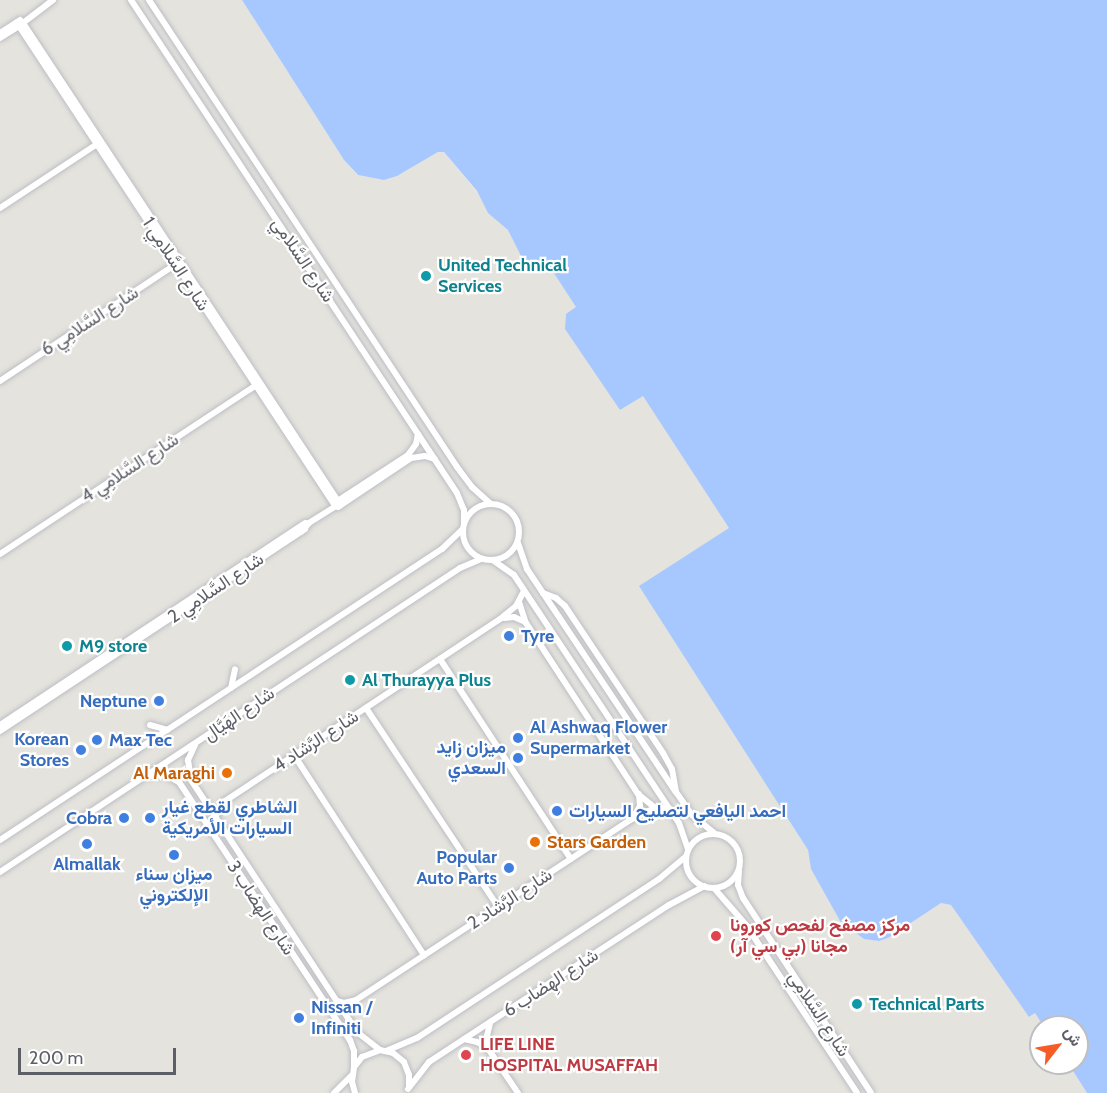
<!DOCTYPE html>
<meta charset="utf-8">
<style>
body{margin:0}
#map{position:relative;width:1107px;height:1093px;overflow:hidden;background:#f0f0e5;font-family:Cabin,Vazirmatn,sans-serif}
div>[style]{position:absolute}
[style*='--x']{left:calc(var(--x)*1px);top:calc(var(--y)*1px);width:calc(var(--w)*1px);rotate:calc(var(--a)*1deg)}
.industrial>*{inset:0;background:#e4e3dd}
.water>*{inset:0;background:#a7c8ff}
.roads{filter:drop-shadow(0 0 2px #bdbec5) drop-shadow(0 0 2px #bdbec5)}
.minor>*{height:6px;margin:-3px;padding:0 3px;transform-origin:3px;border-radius:3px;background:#fff}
.minor>.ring{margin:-3px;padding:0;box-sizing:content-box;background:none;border:6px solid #fff;border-radius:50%}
.dots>*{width:16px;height:16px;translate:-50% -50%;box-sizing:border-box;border:3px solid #fff;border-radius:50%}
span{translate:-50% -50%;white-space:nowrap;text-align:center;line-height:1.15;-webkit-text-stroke:4.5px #fff;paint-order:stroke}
.street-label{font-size:18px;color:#5d5f67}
.culture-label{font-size:18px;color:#0d838f;font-weight:700}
.left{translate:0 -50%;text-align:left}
.shop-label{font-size:18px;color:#366cbe;font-weight:700}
.right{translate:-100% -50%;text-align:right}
.food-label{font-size:18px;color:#c56008;font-weight:700}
.health-label{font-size:18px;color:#be3a42;font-weight:700}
.north{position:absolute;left:1029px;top:1015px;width:60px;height:60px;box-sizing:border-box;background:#fff;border:2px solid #bebfc2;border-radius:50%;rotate:59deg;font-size:16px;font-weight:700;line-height:24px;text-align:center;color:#5d5f67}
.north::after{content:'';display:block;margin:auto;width:21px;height:27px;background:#f65c26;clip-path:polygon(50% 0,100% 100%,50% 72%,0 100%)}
.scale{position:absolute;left:18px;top:1048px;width:158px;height:27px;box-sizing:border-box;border:3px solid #5d5f67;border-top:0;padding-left:8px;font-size:18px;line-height:21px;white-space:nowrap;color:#5d5f67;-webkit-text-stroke:4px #fff;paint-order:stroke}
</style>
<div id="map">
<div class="industrial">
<div style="clip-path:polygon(0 0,242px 0,344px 160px,357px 175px,384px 180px,397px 176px,438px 152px,444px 152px,508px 230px,534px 268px,546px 261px,577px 308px,620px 410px,643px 395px,730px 528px,640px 586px,808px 850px,811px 869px,840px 921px,864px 939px,879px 941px,888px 938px,941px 903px,951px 905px,1030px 1017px,1035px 1013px,1044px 1027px,1041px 1027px,1041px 1063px,1068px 1063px,1087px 1093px,0 1093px)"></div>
</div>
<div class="water">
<div style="clip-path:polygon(242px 0,1107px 0,1107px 1093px,1087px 1093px,1068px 1063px,1077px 1063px,1077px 1027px,1044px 1027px,1035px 1013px,1029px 1017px,951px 905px,941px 903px,888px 938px,879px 941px,864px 939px,840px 921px,811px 869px,808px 850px,639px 586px,729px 528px,643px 396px,620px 410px,565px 329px,566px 314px,576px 307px,546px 261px,534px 268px,521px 256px,508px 230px,488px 213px,477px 191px,444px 152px,438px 152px,397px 176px,384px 180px,358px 175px,344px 160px)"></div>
</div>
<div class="roads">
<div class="minor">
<div style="--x:53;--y:0;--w:43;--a:142.6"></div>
<div style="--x:19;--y:26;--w:572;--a:56.62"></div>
<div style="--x:334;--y:504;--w:6;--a:18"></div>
<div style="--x:131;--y:0;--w:591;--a:56.53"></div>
<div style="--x:457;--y:493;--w:18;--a:68"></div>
<div style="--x:464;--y:510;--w:13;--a:90"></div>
<div style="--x:149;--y:0;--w:559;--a:56.59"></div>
<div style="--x:457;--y:467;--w:25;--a:53"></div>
<div style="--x:472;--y:487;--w:25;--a:42"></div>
<div style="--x:17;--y:22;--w:6;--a:9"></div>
<div style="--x:23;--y:23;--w:572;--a:56.62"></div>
<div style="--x:338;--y:501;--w:5;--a:112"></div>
<div style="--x:336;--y:506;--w:32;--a:148"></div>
<div style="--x:309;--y:523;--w:11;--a:131"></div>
<div style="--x:0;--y:33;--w:24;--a:-33"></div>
<div style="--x:0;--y:38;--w:26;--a:-32"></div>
<div style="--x:0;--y:208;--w:120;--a:-33.4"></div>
<div style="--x:0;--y:381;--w:215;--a:-33.6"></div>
<div style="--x:336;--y:502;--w:86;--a:-33.1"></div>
<div style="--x:408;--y:455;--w:14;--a:-54"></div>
<div style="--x:416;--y:444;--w:10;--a:-79"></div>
<div class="ring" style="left:463px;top:504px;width:50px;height:50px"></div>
<div style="--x:338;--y:507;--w:88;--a:-33.9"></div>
<div style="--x:411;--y:458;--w:14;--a:-8"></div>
<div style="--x:425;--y:456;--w:10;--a:17"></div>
<div style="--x:518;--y:543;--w:28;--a:71"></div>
<div style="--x:527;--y:569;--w:268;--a:56.3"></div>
<div style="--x:676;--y:792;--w:28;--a:55"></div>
<div style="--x:692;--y:815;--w:28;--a:39"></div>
<div style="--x:0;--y:554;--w:309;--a:-33.4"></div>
<div style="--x:494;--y:561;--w:24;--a:35"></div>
<div style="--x:514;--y:575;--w:298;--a:56.4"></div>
<div style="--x:679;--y:823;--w:28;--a:71"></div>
<div style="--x:543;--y:593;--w:14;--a:21"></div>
<div style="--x:556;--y:598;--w:12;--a:42"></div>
<div style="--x:565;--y:606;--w:177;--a:56.3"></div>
<div style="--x:663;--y:753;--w:18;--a:61"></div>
<div style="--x:672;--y:769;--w:22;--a:80"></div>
<div style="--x:519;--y:602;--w:22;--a:72"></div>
<div style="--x:526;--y:623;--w:204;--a:56.8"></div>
<div style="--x:638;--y:794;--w:22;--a:39"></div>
<div style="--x:504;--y:618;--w:10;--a:-6"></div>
<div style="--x:514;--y:617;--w:12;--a:24"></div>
<div style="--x:440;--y:659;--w:239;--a:56.8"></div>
<div style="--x:231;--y:688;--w:19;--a:-78"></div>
<div style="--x:366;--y:708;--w:239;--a:56.4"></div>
<div style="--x:0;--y:725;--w:366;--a:-33.5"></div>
<div style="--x:150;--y:725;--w:18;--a:16"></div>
<div style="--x:0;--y:731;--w:366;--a:-33.5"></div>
<div style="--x:195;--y:745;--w:17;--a:115"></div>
<div style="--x:188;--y:760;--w:20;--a:81"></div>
<div style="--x:191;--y:780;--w:302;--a:56.6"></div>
<div style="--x:357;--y:1032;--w:29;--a:38"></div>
<div style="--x:294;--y:755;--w:239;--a:57"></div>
<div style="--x:148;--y:776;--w:16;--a:-7"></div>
<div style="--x:164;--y:774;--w:17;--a:28"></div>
<div style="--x:179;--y:782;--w:310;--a:56.5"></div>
<div style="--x:350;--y:1040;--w:12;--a:70"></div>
<div style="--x:354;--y:1051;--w:16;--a:90"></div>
<div style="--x:215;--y:817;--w:16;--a:-63"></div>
<div style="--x:222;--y:803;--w:333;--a:-33.5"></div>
<div style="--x:500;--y:619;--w:21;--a:-39"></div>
<div style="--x:516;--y:606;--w:17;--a:-62"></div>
<div style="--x:633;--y:818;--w:14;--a:-60"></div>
<div style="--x:640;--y:806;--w:12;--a:-95"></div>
<div class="ring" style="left:686px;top:834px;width:48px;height:48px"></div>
<div style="--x:0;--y:840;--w:529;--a:-33.36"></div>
<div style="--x:442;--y:549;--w:29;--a:-44"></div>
<div style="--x:739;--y:871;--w:14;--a:94"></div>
<div style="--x:738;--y:885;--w:14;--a:69"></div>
<div style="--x:743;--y:898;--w:233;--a:56.7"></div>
<div style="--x:0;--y:872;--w:551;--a:-33.46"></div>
<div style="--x:460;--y:568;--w:23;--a:-23"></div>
<div style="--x:714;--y:888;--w:49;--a:49.1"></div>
<div style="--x:746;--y:925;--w:201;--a:56.5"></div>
<div style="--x:337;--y:1001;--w:7;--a:16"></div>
<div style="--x:344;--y:1003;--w:12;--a:-14"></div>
<div style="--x:356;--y:1000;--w:328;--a:-33.3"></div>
<div style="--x:630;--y:820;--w:28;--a:-26"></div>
<div style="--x:655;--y:808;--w:14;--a:0"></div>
<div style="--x:490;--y:1023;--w:13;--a:103"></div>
<div style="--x:487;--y:1036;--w:14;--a:82"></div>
<div style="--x:489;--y:1050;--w:52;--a:56"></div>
<div style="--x:464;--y:1039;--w:13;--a:13"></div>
<div style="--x:477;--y:1042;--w:14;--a:30"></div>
<div style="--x:386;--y:1051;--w:34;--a:-23"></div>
<div style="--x:417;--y:1038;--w:290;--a:-33.3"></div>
<div style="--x:659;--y:879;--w:35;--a:-40"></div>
<div style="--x:408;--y:1089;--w:34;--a:-52"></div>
<div style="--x:429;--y:1062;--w:287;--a:-33.2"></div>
<div style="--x:669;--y:905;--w:40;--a:-28"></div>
<div style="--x:334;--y:1093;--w:24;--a:-45"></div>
<div style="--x:355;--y:1093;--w:11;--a:-105"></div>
<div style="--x:352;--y:1082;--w:15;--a:-82"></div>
<div style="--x:354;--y:1067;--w:13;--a:-51"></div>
<div style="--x:362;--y:1057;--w:19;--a:-21"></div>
<div style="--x:380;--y:1050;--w:13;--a:13"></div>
<div style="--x:393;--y:1053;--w:14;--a:39"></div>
<div style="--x:404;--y:1062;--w:14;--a:69"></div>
<div style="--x:409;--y:1075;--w:12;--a:90"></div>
</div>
</div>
<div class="dots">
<div style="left:426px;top:276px;background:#0f9aa8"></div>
<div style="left:509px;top:636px;background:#3f7fe0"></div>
<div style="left:67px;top:646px;background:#0f9aa8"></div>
<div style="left:350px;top:680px;background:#0f9aa8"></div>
<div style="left:159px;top:701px;background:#3f7fe0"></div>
<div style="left:518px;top:738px;background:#3f7fe0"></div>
<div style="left:97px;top:740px;background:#3f7fe0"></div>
<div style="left:81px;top:750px;background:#3f7fe0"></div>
<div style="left:518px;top:758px;background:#3f7fe0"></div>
<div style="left:227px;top:773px;background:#e8710a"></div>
<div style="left:557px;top:811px;background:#3f7fe0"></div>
<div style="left:124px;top:818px;background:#3f7fe0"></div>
<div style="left:150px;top:818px;background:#3f7fe0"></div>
<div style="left:535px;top:842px;background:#e8710a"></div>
<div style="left:87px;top:844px;background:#3f7fe0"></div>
<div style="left:174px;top:855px;background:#3f7fe0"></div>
<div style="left:509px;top:868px;background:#3f7fe0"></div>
<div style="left:716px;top:936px;background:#e0444e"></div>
<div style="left:857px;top:1004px;background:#0f9aa8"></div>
<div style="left:299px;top:1018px;background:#3f7fe0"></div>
<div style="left:466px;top:1055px;background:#e0444e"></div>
</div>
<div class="street-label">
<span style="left:303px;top:260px;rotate:56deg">شارع السَّلامِي</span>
<span style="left:176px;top:264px;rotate:57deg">شارع السَّلامِي 1</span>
<span style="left:90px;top:321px;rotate:-33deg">شارع السَّلامِي 6</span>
<span style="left:130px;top:468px;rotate:-33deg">شارع السَّلامِي 4</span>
<span style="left:216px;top:588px;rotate:-34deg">شارع السَّلامِي 2</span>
<span style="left:239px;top:714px;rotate:-34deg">شارع الهَيَّال</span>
<span style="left:316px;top:741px;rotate:-33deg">شارع الرَّشاد 4</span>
<span style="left:510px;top:899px;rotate:-33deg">شارع الرَّشاد 2</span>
<span style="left:261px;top:908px;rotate:57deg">شارع الهِضاب 3</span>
<span style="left:551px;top:983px;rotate:-33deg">شارع الهِضاب 6</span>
<span style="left:819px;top:1014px;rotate:57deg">شارع السَّلامِي</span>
</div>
<div class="culture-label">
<span class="left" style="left:438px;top:276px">United Technical<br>Services</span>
<span class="left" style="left:79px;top:646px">M9 store</span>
<span class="left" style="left:362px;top:680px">Al Thurayya Plus</span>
<span class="left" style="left:869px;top:1004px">Technical Parts</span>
</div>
<div class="shop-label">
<span class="left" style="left:521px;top:636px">Tyre</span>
<span class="right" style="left:147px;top:701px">Neptune</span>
<span class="left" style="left:530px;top:738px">Al Ashwaq Flower<br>Supermarket</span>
<span class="right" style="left:69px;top:750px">Korean<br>Stores</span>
<span class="left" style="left:109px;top:740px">Max Tec</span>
<span class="right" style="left:506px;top:758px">ميزان زايد<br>السعدي</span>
<span class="left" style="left:162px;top:818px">الشاطري لقطع غيار<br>السيارات الأمريكية</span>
<span class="left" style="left:569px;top:811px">احمد اليافعي لتصليح السيارات</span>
<span class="right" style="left:112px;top:818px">Cobra</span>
<span class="right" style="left:497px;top:868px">Popular<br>Auto Parts</span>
<span style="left:87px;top:864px">Almallak</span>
<span style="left:174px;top:885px">ميزان سناء<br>الإلكتروني</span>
<span class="left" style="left:311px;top:1018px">Nissan /<br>Infiniti</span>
</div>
<div class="food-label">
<span class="right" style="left:215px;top:773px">Al Maraghi</span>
<span class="left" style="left:547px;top:842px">Stars Garden</span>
</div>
<div class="health-label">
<span class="left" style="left:730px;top:936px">مركز مصفح لفحص كورونا<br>(بي سي آر) مجانا</span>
<span class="left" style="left:480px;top:1055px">LIFE LINE<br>HOSPITAL MUSAFFAH</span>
</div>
<div class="north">ش</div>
<div class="scale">200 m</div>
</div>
